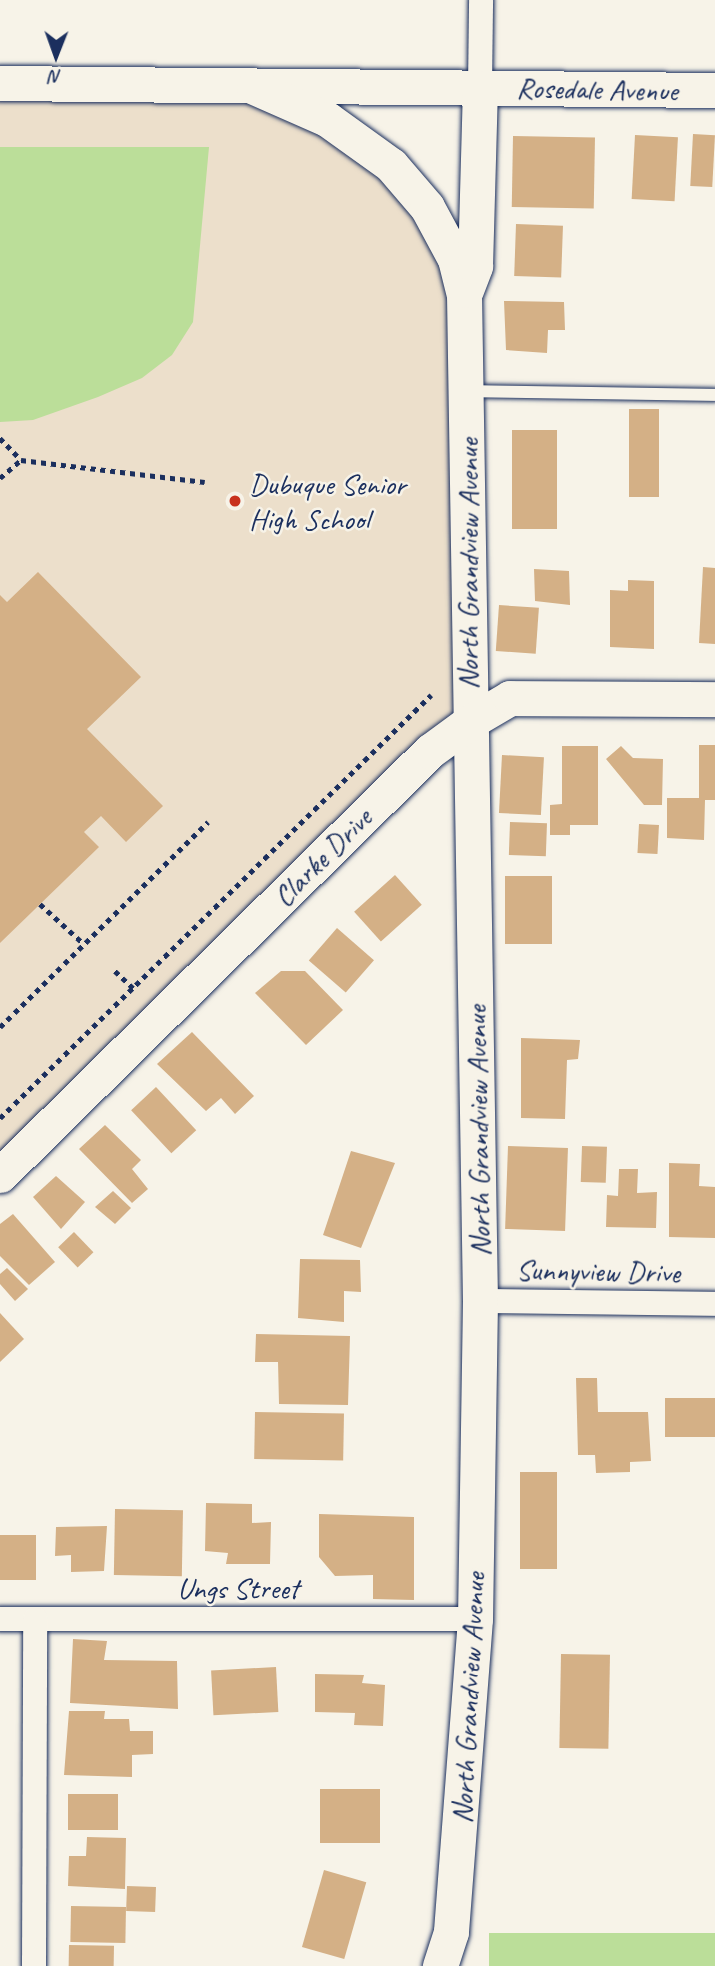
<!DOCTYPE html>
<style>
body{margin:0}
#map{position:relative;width:715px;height:1966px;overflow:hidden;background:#f7f3e8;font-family:Caveat,sans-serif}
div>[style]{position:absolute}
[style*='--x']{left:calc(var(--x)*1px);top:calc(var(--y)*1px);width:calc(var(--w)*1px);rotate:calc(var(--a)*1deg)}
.built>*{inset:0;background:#ecdfcb}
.green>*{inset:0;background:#bbde99;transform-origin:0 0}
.building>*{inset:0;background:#d4b086;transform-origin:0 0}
.path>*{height:4.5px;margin-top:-2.25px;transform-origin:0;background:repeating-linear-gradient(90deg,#1b2f5e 0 5px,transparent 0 10px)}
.roads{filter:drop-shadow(0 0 2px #1b2f5e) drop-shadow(0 0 2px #1b2f5e)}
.lane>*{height:12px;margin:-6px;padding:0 6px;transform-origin:6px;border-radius:6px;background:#f7f3e8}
.street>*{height:24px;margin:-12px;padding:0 12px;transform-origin:12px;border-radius:12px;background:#f7f3e8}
.secondary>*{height:35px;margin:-17.5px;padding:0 17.5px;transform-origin:17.5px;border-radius:17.5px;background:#f7f3e8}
.dots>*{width:19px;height:19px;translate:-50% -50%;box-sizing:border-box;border:4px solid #f7f3e8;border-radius:50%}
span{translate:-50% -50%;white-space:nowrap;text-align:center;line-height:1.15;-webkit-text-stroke:5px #f7f3e8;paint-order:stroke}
.street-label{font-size:30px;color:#1b2f5e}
.poi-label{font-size:30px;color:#1b2f5e}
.left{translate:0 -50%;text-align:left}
.north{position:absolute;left:21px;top:21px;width:70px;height:70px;-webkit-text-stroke:5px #f7f3e8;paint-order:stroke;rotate:181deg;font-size:19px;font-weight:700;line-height:28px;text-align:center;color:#1b2f5e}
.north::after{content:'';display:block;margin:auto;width:24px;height:32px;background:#1b2f5e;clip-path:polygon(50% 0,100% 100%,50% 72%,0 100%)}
</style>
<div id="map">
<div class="built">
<div style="clip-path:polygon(0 78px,254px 87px,391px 165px,464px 294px,474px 708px,0 1175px)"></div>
</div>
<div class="green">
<div style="clip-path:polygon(0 147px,209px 147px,193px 322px,172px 355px,142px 378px,98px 397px,33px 420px,0 422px)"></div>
<div style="left:489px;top:1933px;width:226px;height:36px"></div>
</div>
<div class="building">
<div style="left:693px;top:134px;width:22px;height:52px;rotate:3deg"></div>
<div style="left:635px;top:135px;width:43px;height:64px;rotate:3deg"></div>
<div style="left:513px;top:136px;width:82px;height:71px;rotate:1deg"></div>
<div style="left:516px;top:224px;width:47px;height:52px;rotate:2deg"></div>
<div style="clip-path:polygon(504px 301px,564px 302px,565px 330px,548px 330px,547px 353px,506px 350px)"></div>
<div style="left:629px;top:409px;width:30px;height:88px"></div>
<div style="left:512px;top:430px;width:45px;height:99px"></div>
<div style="clip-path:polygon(703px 567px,715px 568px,715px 644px,699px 643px)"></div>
<div style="clip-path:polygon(534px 569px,569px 571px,570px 605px,535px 601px)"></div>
<div style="clip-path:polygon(38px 572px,141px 677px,87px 729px,163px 806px,126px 842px,101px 816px,84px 832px,99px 847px,0 943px,0 595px,7px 602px)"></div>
<div style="clip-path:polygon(628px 580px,654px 581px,654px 649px,610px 647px,610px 590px,628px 591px)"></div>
<div style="left:499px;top:605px;width:40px;height:46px;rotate:4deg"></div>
<div style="clip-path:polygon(699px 745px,715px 745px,715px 800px,705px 800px,704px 840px,667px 838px,667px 798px,699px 798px)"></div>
<div style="clip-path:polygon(562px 746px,598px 746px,598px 825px,570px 825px,570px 835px,550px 835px,550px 805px,562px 804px)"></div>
<div style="clip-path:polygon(621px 746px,633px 758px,663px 759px,662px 805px,644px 805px,606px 759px)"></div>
<div style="left:502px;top:755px;width:42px;height:58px;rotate:3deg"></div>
<div style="left:510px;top:822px;width:37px;height:33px;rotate:2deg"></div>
<div style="left:639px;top:824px;width:20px;height:29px;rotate:3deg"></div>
<div style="left:395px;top:875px;width:40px;height:55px;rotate:48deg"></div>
<div style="left:505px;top:876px;width:47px;height:68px"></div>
<div style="left:337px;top:928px;width:49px;height:43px;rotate:41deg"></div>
<div style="clip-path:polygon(281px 971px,305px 971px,343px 1010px,306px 1045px,255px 993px)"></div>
<div style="clip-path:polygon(192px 1032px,254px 1096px,235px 1114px,221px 1098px,206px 1111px,157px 1064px)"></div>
<div style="clip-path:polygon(521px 1038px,580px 1040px,578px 1059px,567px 1060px,565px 1119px,521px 1118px)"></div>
<div style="left:156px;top:1087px;width:59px;height:34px;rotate:47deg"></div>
<div style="clip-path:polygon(105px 1125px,141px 1160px,132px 1169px,148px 1189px,132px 1203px,79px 1149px)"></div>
<div style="left:508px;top:1146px;width:60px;height:83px;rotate:2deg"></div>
<div style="left:582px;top:1146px;width:25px;height:36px;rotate:2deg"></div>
<div style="clip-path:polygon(351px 1151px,395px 1163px,361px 1248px,323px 1235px)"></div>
<div style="clip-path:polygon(669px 1163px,700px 1164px,699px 1186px,715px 1187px,715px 1238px,669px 1237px)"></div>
<div style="clip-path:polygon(619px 1169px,638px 1169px,637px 1193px,657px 1192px,656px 1228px,606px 1227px,607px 1195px,618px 1196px)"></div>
<div style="clip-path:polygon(56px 1176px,85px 1202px,61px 1229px,33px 1197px)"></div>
<div style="clip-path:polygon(113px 1191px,131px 1208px,115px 1224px,95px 1207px)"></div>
<div style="clip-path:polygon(13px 1214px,55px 1262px,29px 1285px,0 1256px,0 1224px)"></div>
<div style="left:74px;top:1232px;width:28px;height:22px;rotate:46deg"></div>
<div style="clip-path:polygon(300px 1259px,360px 1260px,361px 1292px,344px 1291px,344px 1322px,298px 1318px)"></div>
<div style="clip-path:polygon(7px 1268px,28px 1289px,15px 1301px,0 1284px,0 1274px)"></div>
<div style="clip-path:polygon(0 1313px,24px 1339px,0 1362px)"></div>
<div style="clip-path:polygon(256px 1334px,350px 1336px,348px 1405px,279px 1404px,278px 1362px,255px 1362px)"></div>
<div style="clip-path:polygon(576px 1378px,597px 1378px,598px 1412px,648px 1412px,651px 1461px,630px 1462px,630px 1472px,596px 1473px,595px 1455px,578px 1455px)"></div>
<div style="left:665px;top:1398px;width:50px;height:39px"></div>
<div style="left:255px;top:1412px;width:89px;height:47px;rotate:1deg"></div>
<div style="left:520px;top:1472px;width:37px;height:97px"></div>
<div style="clip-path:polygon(206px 1503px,252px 1504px,252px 1523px,271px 1522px,270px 1564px,226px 1564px,228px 1553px,205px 1551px)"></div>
<div style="left:115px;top:1509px;width:68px;height:66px;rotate:1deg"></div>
<div style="clip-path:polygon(319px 1514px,414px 1517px,414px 1600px,373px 1599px,373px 1575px,335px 1576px,319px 1557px)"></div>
<div style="clip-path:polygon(107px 1526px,104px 1571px,71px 1572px,71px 1555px,55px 1556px,56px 1527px)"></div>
<div style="left:36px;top:1535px;width:45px;height:36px;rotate:90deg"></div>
<div style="clip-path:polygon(73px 1639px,107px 1641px,104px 1660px,177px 1661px,178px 1709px,70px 1703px)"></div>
<div style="left:561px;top:1654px;width:49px;height:94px;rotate:1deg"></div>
<div style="left:276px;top:1667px;width:45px;height:65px;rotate:87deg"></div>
<div style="clip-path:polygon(315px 1674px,364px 1675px,362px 1683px,385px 1685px,383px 1726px,354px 1725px,355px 1713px,315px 1712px)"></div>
<div style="clip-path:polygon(69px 1711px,105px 1711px,104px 1719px,129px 1719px,130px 1731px,153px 1731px,153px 1754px,132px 1755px,132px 1777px,64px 1775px)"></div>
<div style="left:320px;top:1789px;width:60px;height:54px"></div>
<div style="left:68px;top:1794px;width:50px;height:36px"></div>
<div style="clip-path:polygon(87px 1837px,126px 1838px,125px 1889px,68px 1886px,69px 1856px,86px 1856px)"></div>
<div style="left:324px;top:1870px;width:44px;height:80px;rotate:16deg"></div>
<div style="left:127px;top:1886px;width:29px;height:25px;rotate:2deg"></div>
<div style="left:71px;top:1906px;width:55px;height:36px;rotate:1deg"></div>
<div style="left:69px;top:1945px;width:45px;height:21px;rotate:1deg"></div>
</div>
<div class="path">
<div style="--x:0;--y:438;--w:30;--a:46"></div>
<div style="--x:21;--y:460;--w:185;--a:6.8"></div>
<div style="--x:0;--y:478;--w:28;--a:-41"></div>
<div style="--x:40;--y:904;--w:59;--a:42.3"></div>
<div style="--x:115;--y:971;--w:25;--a:43"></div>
<div style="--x:0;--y:1027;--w:292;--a:-44.6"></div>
<div style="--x:0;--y:1118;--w:604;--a:-44.46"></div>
</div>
<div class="roads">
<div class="lane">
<div style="--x:467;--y:391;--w:248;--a:0.9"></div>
</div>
<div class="street">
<div style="--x:480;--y:88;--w:88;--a:-89.3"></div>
<div style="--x:480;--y:1301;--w:235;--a:0.7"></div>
<div style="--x:0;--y:1619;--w:475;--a:0"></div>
<div style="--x:34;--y:1966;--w:347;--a:-89.8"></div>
</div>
<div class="secondary">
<div style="--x:0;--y:83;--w:715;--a:0.56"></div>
<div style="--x:254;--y:87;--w:80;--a:23.7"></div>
<div style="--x:327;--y:119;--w:79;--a:35.7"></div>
<div style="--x:391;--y:165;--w:55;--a:49.4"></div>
<div style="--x:427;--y:207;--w:59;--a:61.7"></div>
<div style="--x:455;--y:259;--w:36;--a:76"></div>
<div style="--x:464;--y:294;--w:1007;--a:89.09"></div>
<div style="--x:480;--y:1301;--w:318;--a:90.9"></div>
<div style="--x:475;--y:1619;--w:314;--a:94.4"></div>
<div style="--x:451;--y:1932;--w:36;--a:108"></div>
<div style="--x:466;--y:290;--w:26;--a:-69"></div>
<div style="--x:475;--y:266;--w:178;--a:-88.4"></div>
<div style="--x:0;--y:1175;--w:604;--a:-44.6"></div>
<div style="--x:430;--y:751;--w:51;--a:-36.2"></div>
<div style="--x:471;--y:721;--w:45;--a:-30.5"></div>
<div style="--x:510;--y:698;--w:205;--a:0.3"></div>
</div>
</div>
<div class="dots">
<div style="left:235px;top:501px;background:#c8321e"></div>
</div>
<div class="street-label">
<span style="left:597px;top:89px;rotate:1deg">Rosedale Avenue</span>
<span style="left:468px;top:564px;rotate:-90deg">North Grandview Avenue</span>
<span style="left:322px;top:857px;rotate:-45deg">Clarke Drive</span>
<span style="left:478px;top:1131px;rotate:-91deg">North Grandview Avenue</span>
<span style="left:598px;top:1271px;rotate:1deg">Sunnyview Drive</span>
<span style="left:238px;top:1588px">Ungs Street</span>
<span style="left:468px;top:1698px;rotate:-87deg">North Grandview Avenue</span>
</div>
<div class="poi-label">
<span class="left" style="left:249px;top:501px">Dubuque Senior<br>High School</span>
</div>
<div class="north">N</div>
</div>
